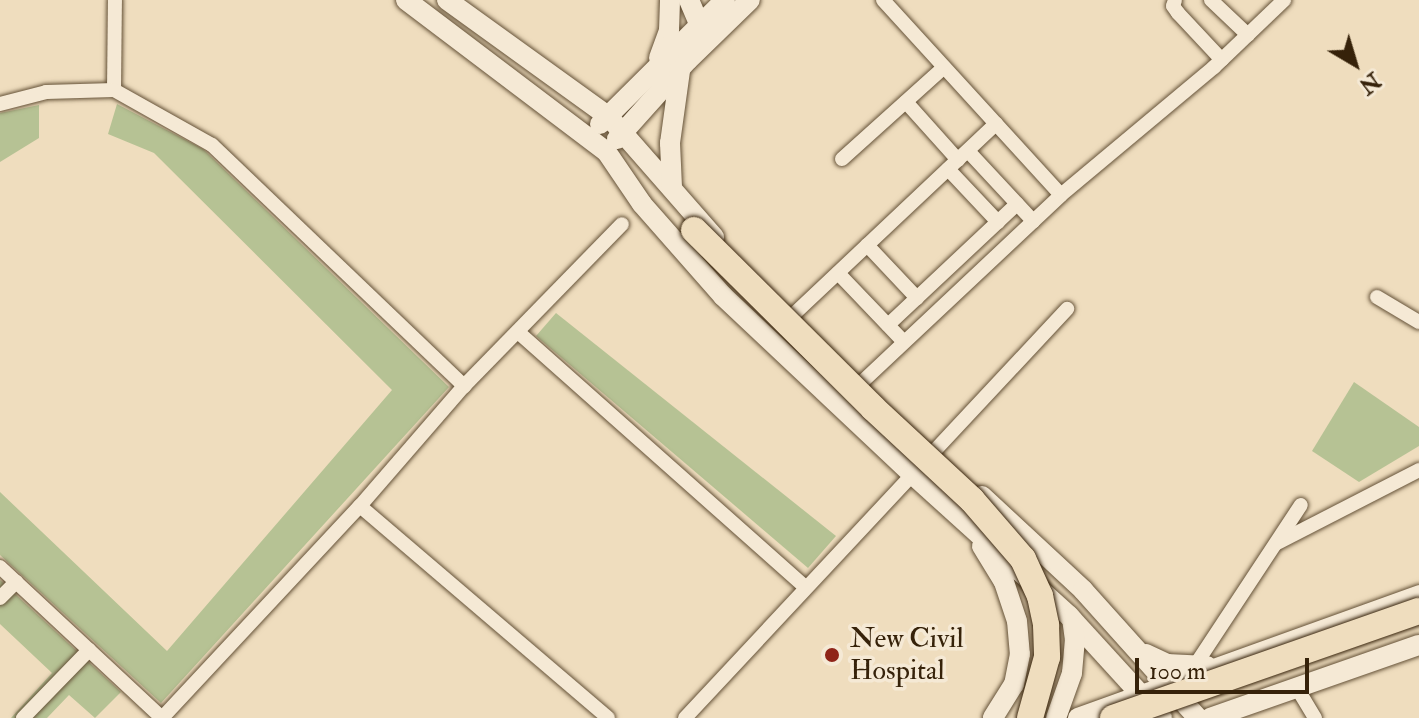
<!DOCTYPE html>
<style>
body{margin:0}
#map{position:relative;width:1419px;height:718px;overflow:hidden;background:#efddbe;font-family:"IM FELL Double Pica",serif}
div>[style]{position:absolute}
[style*='--x']{left:calc(var(--x)*1px);top:calc(var(--y)*1px);width:calc(var(--w)*1px);rotate:calc(var(--a)*1deg)}
.green>*{inset:0;background:#b6c294}
.roads{filter:drop-shadow(0 0 2px #645137) drop-shadow(0 0 2px #645137)}
.street>*{height:14px;margin:-7px;padding:0 7px;transform-origin:7px;border-radius:7px;background:#f5e9d5}
.secondary>*{height:20px;margin:-10px;padding:0 10px;transform-origin:10px;border-radius:10px;background:#f5e9d5}
.bridges{filter:drop-shadow(0 0 2px #36220a) drop-shadow(0 0 2px #36220a)}
.highway-bridge>*{height:26px;margin:-13px;padding:0 13px;transform-origin:13px;border-radius:13px;background:#efddbe}
.dots>*{width:22px;height:22px;translate:-50% -50%;box-sizing:border-box;border:4px solid #f5e9d5;border-radius:50%}
span{translate:-50% -50%;white-space:nowrap;text-align:center;line-height:1.15;-webkit-text-stroke:7px #f5e9d5;paint-order:stroke}
.poi-label{font-size:28px;color:#36220a}
.left{translate:0 -50%;text-align:left}
.north{position:absolute;left:1315px;top:24px;width:80px;height:80px;-webkit-text-stroke:6px #f5e9d5;paint-order:stroke;rotate:142deg;font-size:22px;font-weight:700;line-height:32px;text-align:center;color:#36220a}
.north::after{content:'';display:block;margin:auto;width:28px;height:36px;background:#36220a;clip-path:polygon(50% 0,100% 100%,50% 72%,0 100%)}
.scale{position:absolute;left:1135px;top:658px;width:174px;height:36px;box-sizing:border-box;border:4px solid #36220a;border-top:0;padding-left:10px;font-size:24px;line-height:28px;white-space:nowrap;color:#36220a;-webkit-text-stroke:6px #f5e9d5;paint-order:stroke}
</style>
<div id="map">
<div class="green">
<div style="clip-path:polygon(117px 104px,203px 149px,449px 387px,161px 703px,0 555px,0 492px,167px 651px,392px 390px,154px 153px,108px 134px)"></div>
<div style="clip-path:polygon(39px 105px,39px 138px,0 162px,0 113px)"></div>
<div style="clip-path:polygon(556px 313px,836px 536px,808px 568px,536px 336px)"></div>
<div style="clip-path:polygon(1354px 382px,1419px 427px,1419px 446px,1359px 482px,1312px 451px)"></div>
<div style="clip-path:polygon(0 580px,121px 692px,95px 718px,69px 695px,47px 718px,11px 718px,52px 673px,0 624px)"></div>
</div>
<div class="roads">
<div class="street">
<div style="--x:883;--y:0;--w:264;--a:47.6"></div>
<div style="--x:1175;--y:0;--w:6;--a:108"></div>
<div style="--x:1173;--y:6;--w:9;--a:54"></div>
<div style="--x:1178;--y:13;--w:64;--a:46.9"></div>
<div style="--x:1211;--y:0;--w:51;--a:43.4"></div>
<div style="--x:114;--y:90;--w:90;--a:-89.4"></div>
<div style="--x:906;--y:102;--w:78;--a:48.1"></div>
<div style="--x:0;--y:104;--w:48;--a:-14.6"></div>
<div style="--x:46;--y:92;--w:68;--a:-1.7"></div>
<div style="--x:114;--y:90;--w:112;--a:29.3"></div>
<div style="--x:212;--y:145;--w:349;--a:43.7"></div>
<div style="--x:968;--y:151;--w:96;--a:47.1"></div>
<div style="--x:842;--y:159;--w:137;--a:-42"></div>
<div style="--x:948;--y:169;--w:73;--a:46.7"></div>
<div style="--x:867;--y:245;--w:73;--a:46.7"></div>
<div style="--x:838;--y:273;--w:95;--a:46.3"></div>
<div style="--x:1377;--y:297;--w:49;--a:30.8"></div>
<div style="--x:793;--y:315;--w:279;--a:-43.3"></div>
<div style="--x:888;--y:325;--w:177;--a:-43.2"></div>
<div style="--x:518;--y:332;--w:384;--a:41.6"></div>
<div style="--x:861;--y:383;--w:274;--a:-43.2"></div>
<div style="--x:1061;--y:195;--w:199;--a:-39.9"></div>
<div style="--x:1214;--y:67;--w:97;--a:-43.7"></div>
<div style="--x:360;--y:506;--w:326;--a:40.5"></div>
<div style="--x:1277;--y:543;--w:160;--a:-27.2"></div>
<div style="--x:0;--y:567;--w:221;--a:43"></div>
<div style="--x:0;--y:598;--w:23;--a:-45"></div>
<div style="--x:1194;--y:667;--w:194;--a:-56.6"></div>
<div style="--x:1297;--y:688;--w:35;--a:59"></div>
<div style="--x:23;--y:718;--w:95;--a:-45.9"></div>
<div style="--x:162;--y:718;--w:290;--a:-47"></div>
<div style="--x:360;--y:506;--w:159;--a:-49.1"></div>
<div style="--x:464;--y:386;--w:226;--a:-45.7"></div>
<div style="--x:685;--y:718;--w:560;--a:-46.95"></div>
</div>
<div class="secondary">
<div style="--x:406;--y:0;--w:251;--a:37.1"></div>
<div style="--x:606;--y:151;--w:64;--a:55.8"></div>
<div style="--x:642;--y:204;--w:123;--a:48.6"></div>
<div style="--x:723;--y:296;--w:258;--a:43.3"></div>
<div style="--x:911;--y:473;--w:213;--a:42.1"></div>
<div style="--x:1069;--y:616;--w:138;--a:47.6"></div>
<div style="--x:447;--y:0;--w:198;--a:35.8"></div>
<div style="--x:608;--y:116;--w:161;--a:48.8"></div>
<div style="--x:689;--y:0;--w:38;--a:67"></div>
<div style="--x:659;--y:58;--w:30;--a:-70"></div>
<div style="--x:669;--y:30;--w:30;--a:-88"></div>
<div style="--x:600;--y:124;--w:176;--a:-44.8"></div>
<div style="--x:617;--y:139;--w:106;--a:-48.1"></div>
<div style="--x:688;--y:60;--w:86;--a:-44.1"></div>
<div style="--x:672;--y:187;--w:44;--a:-92.6"></div>
<div style="--x:670;--y:143;--w:73;--a:-82.1"></div>
<div style="--x:982;--y:496;--w:138;--a:42.9"></div>
<div style="--x:1083;--y:590;--w:172;--a:48.1"></div>
<div style="--x:982;--y:546;--w:42;--a:58.6"></div>
<div style="--x:1004;--y:582;--w:41;--a:71.6"></div>
<div style="--x:1017;--y:621;--w:33;--a:85"></div>
<div style="--x:1020;--y:654;--w:31;--a:101"></div>
<div style="--x:1014;--y:684;--w:40;--a:122"></div>
<div style="--x:1146;--y:654;--w:23;--a:25"></div>
<div style="--x:1167;--y:664;--w:40;--a:2.9"></div>
<div style="--x:1056;--y:718;--w:48;--a:-70.4"></div>
<div style="--x:1072;--y:673;--w:33;--a:-85"></div>
<div style="--x:1075;--y:640;--w:21;--a:-98"></div>
<div style="--x:1078;--y:718;--w:363;--a:-19.8"></div>
<div style="--x:1210;--y:718;--w:221;--a:-19.3"></div>
</div>
</div>
<div class="bridges">
<div class="highway-bridge">
<div style="--x:694;--y:230;--w:252;--a:44.8"></div>
<div style="--x:873;--y:408;--w:135;--a:42.9"></div>
<div style="--x:972;--y:500;--w:78;--a:49.2"></div>
<div style="--x:1023;--y:559;--w:41;--a:65.3"></div>
<div style="--x:1040;--y:596;--w:30;--a:78"></div>
<div style="--x:1046;--y:625;--w:32;--a:88"></div>
<div style="--x:1047;--y:657;--w:63;--a:105.6"></div>
<div style="--x:1113;--y:718;--w:324;--a:-19.3"></div>
</div>
</div>
<div class="dots">
<div style="left:832px;top:655px;background:#8f2418"></div>
</div>
<div class="poi-label">
<span class="left" style="left:850px;top:655px">New Civil<br>Hospital</span>
</div>
<div class="north">N</div>
<div class="scale">100 m</div>
</div>
